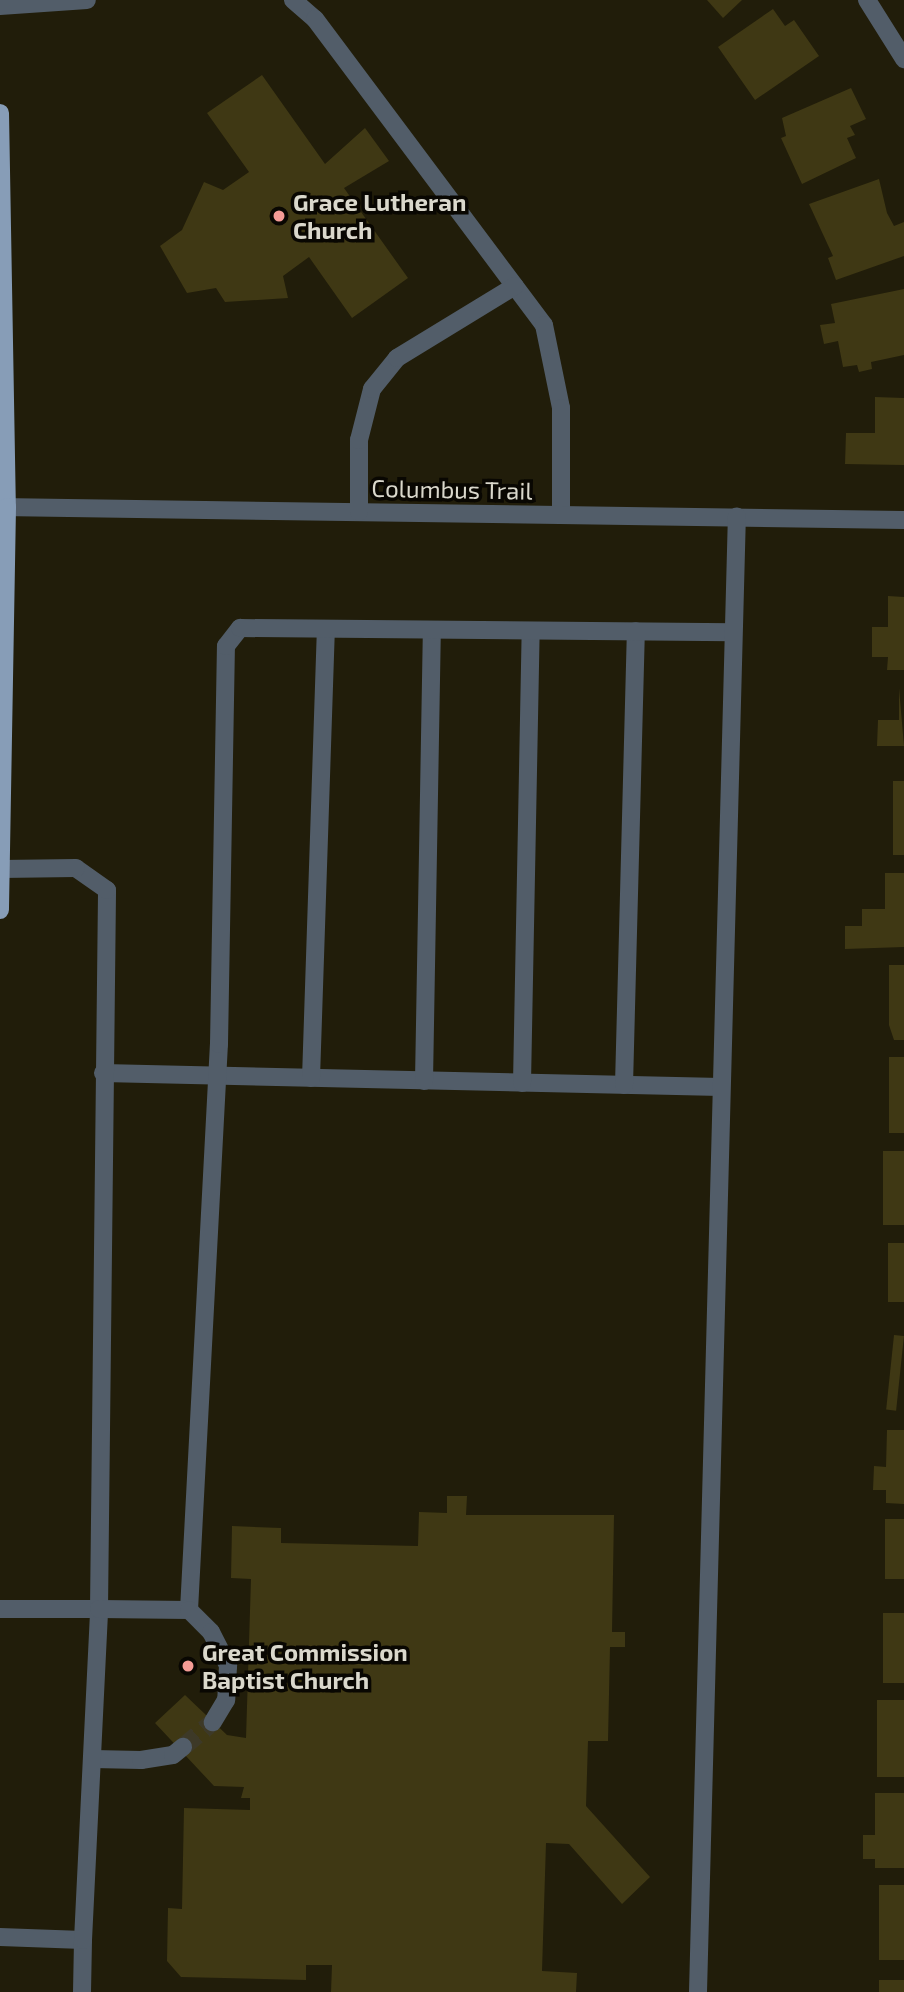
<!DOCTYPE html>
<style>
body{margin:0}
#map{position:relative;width:904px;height:1992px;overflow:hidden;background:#211d0a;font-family:"Exo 2",sans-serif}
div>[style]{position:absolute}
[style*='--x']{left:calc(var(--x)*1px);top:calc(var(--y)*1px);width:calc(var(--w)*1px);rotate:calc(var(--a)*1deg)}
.building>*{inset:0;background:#3f3814;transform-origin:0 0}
.minor-tunnel>*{height:18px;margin-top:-9px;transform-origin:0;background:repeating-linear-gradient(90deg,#3d3927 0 18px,transparent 0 27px)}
.minor>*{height:18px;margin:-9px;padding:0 9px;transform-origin:9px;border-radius:9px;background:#525d69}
.major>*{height:18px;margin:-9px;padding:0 9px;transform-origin:9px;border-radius:9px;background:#879db7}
.dots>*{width:19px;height:19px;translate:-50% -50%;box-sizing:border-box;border:4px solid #090702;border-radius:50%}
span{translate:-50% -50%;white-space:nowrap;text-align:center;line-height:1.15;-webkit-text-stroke:7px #090702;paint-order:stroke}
.poi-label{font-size:24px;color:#dad8cc;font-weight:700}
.left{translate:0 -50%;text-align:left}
.street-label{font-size:24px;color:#dad8cc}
</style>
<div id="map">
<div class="building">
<div style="clip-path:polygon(707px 0,742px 0,723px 18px)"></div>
<div style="clip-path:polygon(773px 9px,785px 26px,794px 20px,819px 56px,755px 100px,718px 47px)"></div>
<div style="clip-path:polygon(262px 75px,325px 164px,365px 128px,389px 161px,344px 188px,408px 278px,352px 318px,309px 257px,283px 276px,288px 298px,225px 302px,216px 288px,187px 293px,160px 246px,182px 230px,204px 182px,223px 190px,249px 172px,207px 113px)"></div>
<div style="clip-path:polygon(851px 88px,866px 119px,850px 126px,855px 135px,847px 138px,856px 158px,802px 184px,781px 138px,786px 136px,782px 118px)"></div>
<div style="clip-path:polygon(879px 179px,887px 213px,894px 226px,904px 222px,904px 256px,836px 280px,828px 258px,833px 256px,809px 204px)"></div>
<div style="clip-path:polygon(904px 289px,904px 355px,871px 362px,872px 369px,859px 372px,857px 365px,843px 367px,838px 341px,824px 344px,820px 325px,835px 323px,831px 304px)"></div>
<div style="clip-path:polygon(875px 397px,904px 398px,904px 465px,845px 464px,846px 433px,875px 433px)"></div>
<div style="clip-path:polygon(888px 596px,904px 597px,904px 670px,887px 670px,888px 657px,872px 657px,872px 627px,888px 627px)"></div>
<div style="clip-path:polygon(899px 688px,904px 746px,877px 746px,878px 720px,899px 720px)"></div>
<div style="left:893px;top:781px;width:11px;height:74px"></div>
<div style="clip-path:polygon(885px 873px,904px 873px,904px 947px,845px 949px,845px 926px,862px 926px,862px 909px,885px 909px)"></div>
<div style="clip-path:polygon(889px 965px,904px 965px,904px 1040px,894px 1040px,889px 1025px)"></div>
<div style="left:889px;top:1057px;width:15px;height:76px"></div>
<div style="left:883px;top:1151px;width:21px;height:74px"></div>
<div style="left:888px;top:1243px;width:16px;height:59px"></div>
<div style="left:894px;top:1335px;width:10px;height:75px;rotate:6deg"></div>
<div style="clip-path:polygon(887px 1430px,904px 1430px,904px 1504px,886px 1503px,886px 1490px,873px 1490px,874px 1466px,886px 1467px)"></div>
<div style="clip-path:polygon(447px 1496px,467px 1496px,466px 1515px,614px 1515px,612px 1632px,625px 1632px,625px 1647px,610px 1647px,608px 1741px,588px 1741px,586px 1806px,650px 1877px,622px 1904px,569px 1844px,546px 1843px,542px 1971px,577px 1973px,576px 1992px,331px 1992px,332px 1965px,306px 1965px,306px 1980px,181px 1977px,167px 1961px,168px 1908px,182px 1909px,184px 1808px,250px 1810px,250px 1798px,241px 1798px,244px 1787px,214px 1786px,155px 1723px,185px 1695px,227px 1735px,246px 1738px,251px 1579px,231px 1578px,232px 1526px,281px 1528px,281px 1543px,418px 1546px,419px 1512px,447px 1513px)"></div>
<div style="left:885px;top:1519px;width:19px;height:60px"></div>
<div style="left:883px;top:1613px;width:21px;height:70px"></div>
<div style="left:877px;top:1700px;width:27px;height:77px"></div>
<div style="clip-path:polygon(875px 1793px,904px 1793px,904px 1868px,875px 1868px,875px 1859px,863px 1859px,863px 1835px,875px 1835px)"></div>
<div style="left:879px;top:1885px;width:25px;height:75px"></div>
<div style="left:879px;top:1980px;width:25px;height:12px"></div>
</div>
<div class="minor-tunnel">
<div style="--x:183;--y:1747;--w:39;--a:-40"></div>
</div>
<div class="minor">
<div style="--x:293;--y:0;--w:29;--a:41"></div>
<div style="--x:315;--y:19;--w:382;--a:53.2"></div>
<div style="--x:544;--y:325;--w:85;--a:78.4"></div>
<div style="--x:561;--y:408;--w:107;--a:90"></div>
<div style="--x:867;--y:0;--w:70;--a:57.9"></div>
<div style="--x:0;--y:6;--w:87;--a:-3.9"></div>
<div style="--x:0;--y:507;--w:904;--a:0.82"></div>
<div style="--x:359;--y:512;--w:72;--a:-90"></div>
<div style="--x:359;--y:440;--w:53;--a:-75.7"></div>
<div style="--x:372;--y:389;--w:40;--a:-51"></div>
<div style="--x:397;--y:358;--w:138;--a:-31.4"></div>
<div style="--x:103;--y:1073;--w:618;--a:1.3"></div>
<div style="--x:311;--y:1078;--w:449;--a:-88.1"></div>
<div style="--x:424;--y:1081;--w:451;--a:-89"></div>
<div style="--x:522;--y:1083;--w:452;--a:-88.9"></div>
<div style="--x:624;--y:1085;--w:454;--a:-88.5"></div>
<div style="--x:0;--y:1609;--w:99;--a:0"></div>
<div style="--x:99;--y:1609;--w:719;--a:-89.36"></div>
<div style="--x:107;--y:890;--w:38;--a:-145"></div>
<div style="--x:76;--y:868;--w:75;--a:179.2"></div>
<div style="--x:189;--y:1610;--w:567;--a:-86.97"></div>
<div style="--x:219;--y:1044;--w:398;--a:-89"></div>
<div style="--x:226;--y:646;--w:23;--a:-52"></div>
<div style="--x:240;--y:628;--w:493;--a:0.5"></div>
<div style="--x:93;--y:1759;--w:48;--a:1.2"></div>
<div style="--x:141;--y:1760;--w:32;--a:-9"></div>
<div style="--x:173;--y:1755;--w:13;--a:-39"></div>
<div style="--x:0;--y:1937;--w:83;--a:2.1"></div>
<div style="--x:83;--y:1940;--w:52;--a:91.1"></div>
<div style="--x:83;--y:1940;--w:331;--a:-87.2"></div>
<div style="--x:99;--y:1609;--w:90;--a:0.6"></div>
<div style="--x:189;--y:1610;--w:31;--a:45"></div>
<div style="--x:211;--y:1632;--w:38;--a:63"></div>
<div style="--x:228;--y:1666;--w:34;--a:93"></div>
<div style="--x:226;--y:1700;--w:26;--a:121"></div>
<div style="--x:698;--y:1992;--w:1476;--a:-88.49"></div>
</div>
<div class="major">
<div style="--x:0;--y:113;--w:394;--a:89"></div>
<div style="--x:7;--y:507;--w:403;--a:91"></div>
</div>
<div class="dots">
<div style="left:279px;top:216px;background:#f59c96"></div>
<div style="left:188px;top:1666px;background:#f59c96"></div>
</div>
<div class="poi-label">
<span class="left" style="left:293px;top:216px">Grace Lutheran<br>Church</span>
<span class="left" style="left:202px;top:1666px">Great Commission<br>Baptist Church</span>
</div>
<div class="street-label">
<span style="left:452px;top:489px;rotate:1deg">Columbus Trail</span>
</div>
</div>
